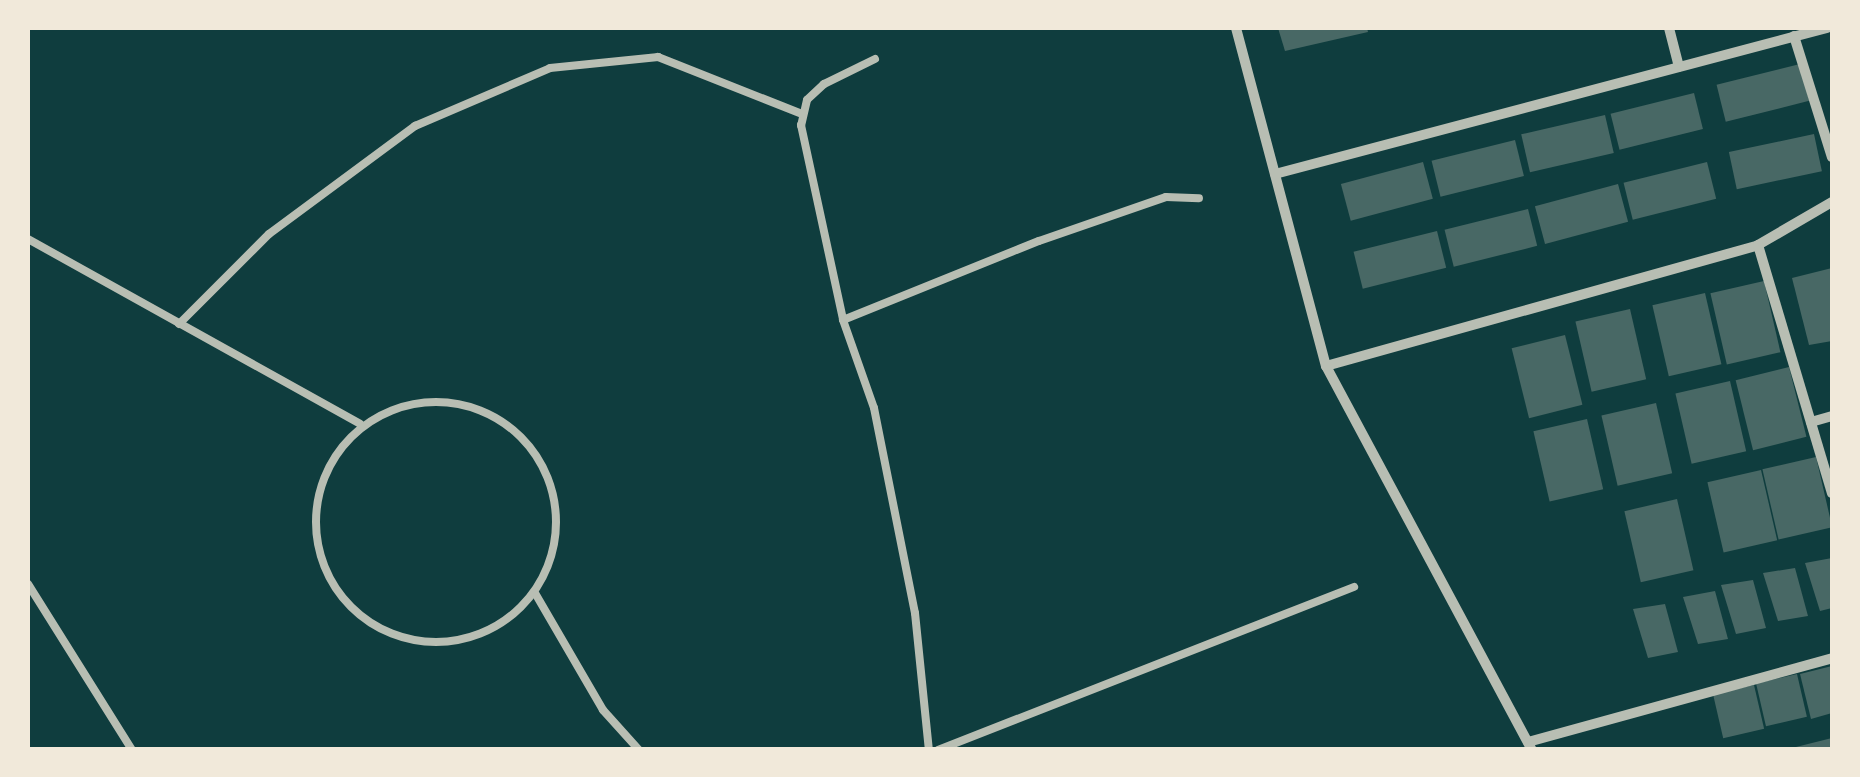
<!DOCTYPE html>
<style>
body{margin:0}
#map{position:relative;width:1860px;height:777px;overflow:hidden;background:#0f3d3e;font-family:"Open Sans",sans-serif}
div>[style]{position:absolute}
[style*='--x']{left:calc(var(--x)*1px);top:calc(var(--y)*1px);width:calc(var(--w)*1px);rotate:calc(var(--a)*1deg)}
.building>*{inset:0;background:#486865;transform-origin:0 0}
.service>*{height:8px;margin:-4px;padding:0 4px;transform-origin:4px;border-radius:4px;background:#b8beb3}
.service>.ring{margin:-4px;padding:0;box-sizing:content-box;background:none;border:8px solid #b8beb3;border-radius:50%}
.minor>*{height:10px;margin:-5px;padding:0 5px;transform-origin:5px;border-radius:5px;background:#b8beb3}
span{translate:-50% -50%;white-space:nowrap;text-align:center;line-height:1.15;-webkit-text-stroke:10px #f1e9da;paint-order:stroke}
.frame{position:absolute;inset:0;border:30px solid #f1e9da;pointer-events:none}
</style>
<div id="map">
<div class="building">
<div style="clip-path:polygon(1278px 28px,1367px 28px,1368px 32px,1285px 51px)"></div>
<div style="left:1800px;top:64px;width:38px;height:86px;rotate:76deg"></div>
<div style="left:1694px;top:93px;width:37px;height:86px;rotate:76deg"></div>
<div style="left:1605px;top:115px;width:39px;height:86px;rotate:77deg"></div>
<div style="left:1814px;top:134px;width:38px;height:87px;rotate:78deg"></div>
<div style="left:1515px;top:140px;width:37px;height:86px;rotate:76deg"></div>
<div style="left:1423px;top:162px;width:38px;height:85px;rotate:75deg"></div>
<div style="left:1707px;top:162px;width:38px;height:86px;rotate:76deg"></div>
<div style="left:1618px;top:184px;width:39px;height:86px;rotate:75deg"></div>
<div style="left:1528px;top:209px;width:38px;height:86px;rotate:76deg"></div>
<div style="left:1437px;top:231px;width:38px;height:86px;rotate:76deg"></div>
<div style="clip-path:polygon(1832px 268px,1832px 341px,1809px 345px,1792px 278px)"></div>
<div style="left:1764px;top:281px;width:73px;height:55px;rotate:77deg"></div>
<div style="left:1705px;top:293px;width:73px;height:54px;rotate:77deg"></div>
<div style="left:1630px;top:309px;width:72px;height:56px;rotate:77deg"></div>
<div style="left:1565px;top:335px;width:72px;height:55px;rotate:76deg"></div>
<div style="left:1789px;top:367px;width:72px;height:55px;rotate:76deg"></div>
<div style="left:1730px;top:381px;width:72px;height:56px;rotate:77deg"></div>
<div style="left:1656px;top:403px;width:72px;height:56px;rotate:77deg"></div>
<div style="left:1587px;top:419px;width:72px;height:55px;rotate:77deg"></div>
<div style="left:1816px;top:457px;width:72px;height:55px;rotate:77deg"></div>
<div style="left:1761px;top:470px;width:72px;height:55px;rotate:77deg"></div>
<div style="left:1677px;top:499px;width:73px;height:54px;rotate:77deg"></div>
<div style="clip-path:polygon(1832px 558px,1832px 608px,1820px 611px,1805px 563px)"></div>
<div style="clip-path:polygon(1795px 568px,1808px 616px,1778px 621px,1763px 573px)"></div>
<div style="clip-path:polygon(1753px 580px,1766px 628px,1736px 634px,1721px 585px)"></div>
<div style="clip-path:polygon(1715px 591px,1728px 639px,1698px 644px,1683px 597px)"></div>
<div style="clip-path:polygon(1665px 604px,1678px 652px,1648px 658px,1633px 609px)"></div>
<div style="clip-path:polygon(1832px 666px,1832px 713px,1811px 719px,1800px 674px)"></div>
<div style="left:1797px;top:674px;width:44px;height:42px;rotate:77deg"></div>
<div style="left:1754px;top:685px;width:45px;height:42px;rotate:77deg"></div>
<div style="clip-path:polygon(1832px 738px,1832px 750px,1792px 750px,1792px 748px)"></div>
</div>
<div class="service">
<div style="--x:875;--y:59;--w:57;--a:153.9"></div>
<div style="--x:824;--y:84;--w:23;--a:137"></div>
<div style="--x:807;--y:100;--w:26;--a:103"></div>
<div style="--x:801;--y:125;--w:199;--a:77.8"></div>
<div style="--x:843;--y:320;--w:93;--a:70.6"></div>
<div style="--x:874;--y:408;--w:209;--a:78.7"></div>
<div style="--x:915;--y:613;--w:138;--a:84.2"></div>
<div style="--x:28;--y:239;--w:380;--a:29.1"></div>
<div style="--x:843;--y:320;--w:211;--a:-22"></div>
<div style="--x:1039;--y:241;--w:134;--a:-19.1"></div>
<div style="--x:1166;--y:197;--w:33;--a:2"></div>
<div style="--x:179;--y:324;--w:127;--a:-45"></div>
<div style="--x:269;--y:234;--w:182;--a:-36.5"></div>
<div style="--x:415;--y:126;--w:147;--a:-23.2"></div>
<div style="--x:550;--y:68;--w:109;--a:-5.8"></div>
<div style="--x:658;--y:57;--w:155;--a:21.6"></div>
<div class="ring" style="left:316px;top:402px;width:232px;height:232px"></div>
<div style="--x:28;--y:584;--w:196;--a:57.9"></div>
<div style="--x:535;--y:593;--w:135;--a:59.8"></div>
<div style="--x:603;--y:710;--w:54;--a:48"></div>
<div style="--x:938;--y:750;--w:447;--a:-21.4"></div>
</div>
<div class="minor">
<div style="--x:1236;--y:28;--w:350;--a:75.1"></div>
<div style="--x:1326;--y:366;--w:436;--a:61.8"></div>
<div style="--x:1669;--y:28;--w:40;--a:75.6"></div>
<div style="--x:1794;--y:36;--w:127;--a:72.6"></div>
<div style="--x:1275;--y:174;--w:571;--a:-14.82"></div>
<div style="--x:1758;--y:245;--w:86;--a:-30.2"></div>
<div style="--x:1326;--y:366;--w:449;--a:-15.6"></div>
<div style="--x:1758;--y:245;--w:259;--a:73.4"></div>
<div style="--x:1811;--y:422;--w:22;--a:-16"></div>
<div style="--x:1528;--y:742;--w:315;--a:-15.4"></div>
</div>
<div class="frame"></div>
</div>
